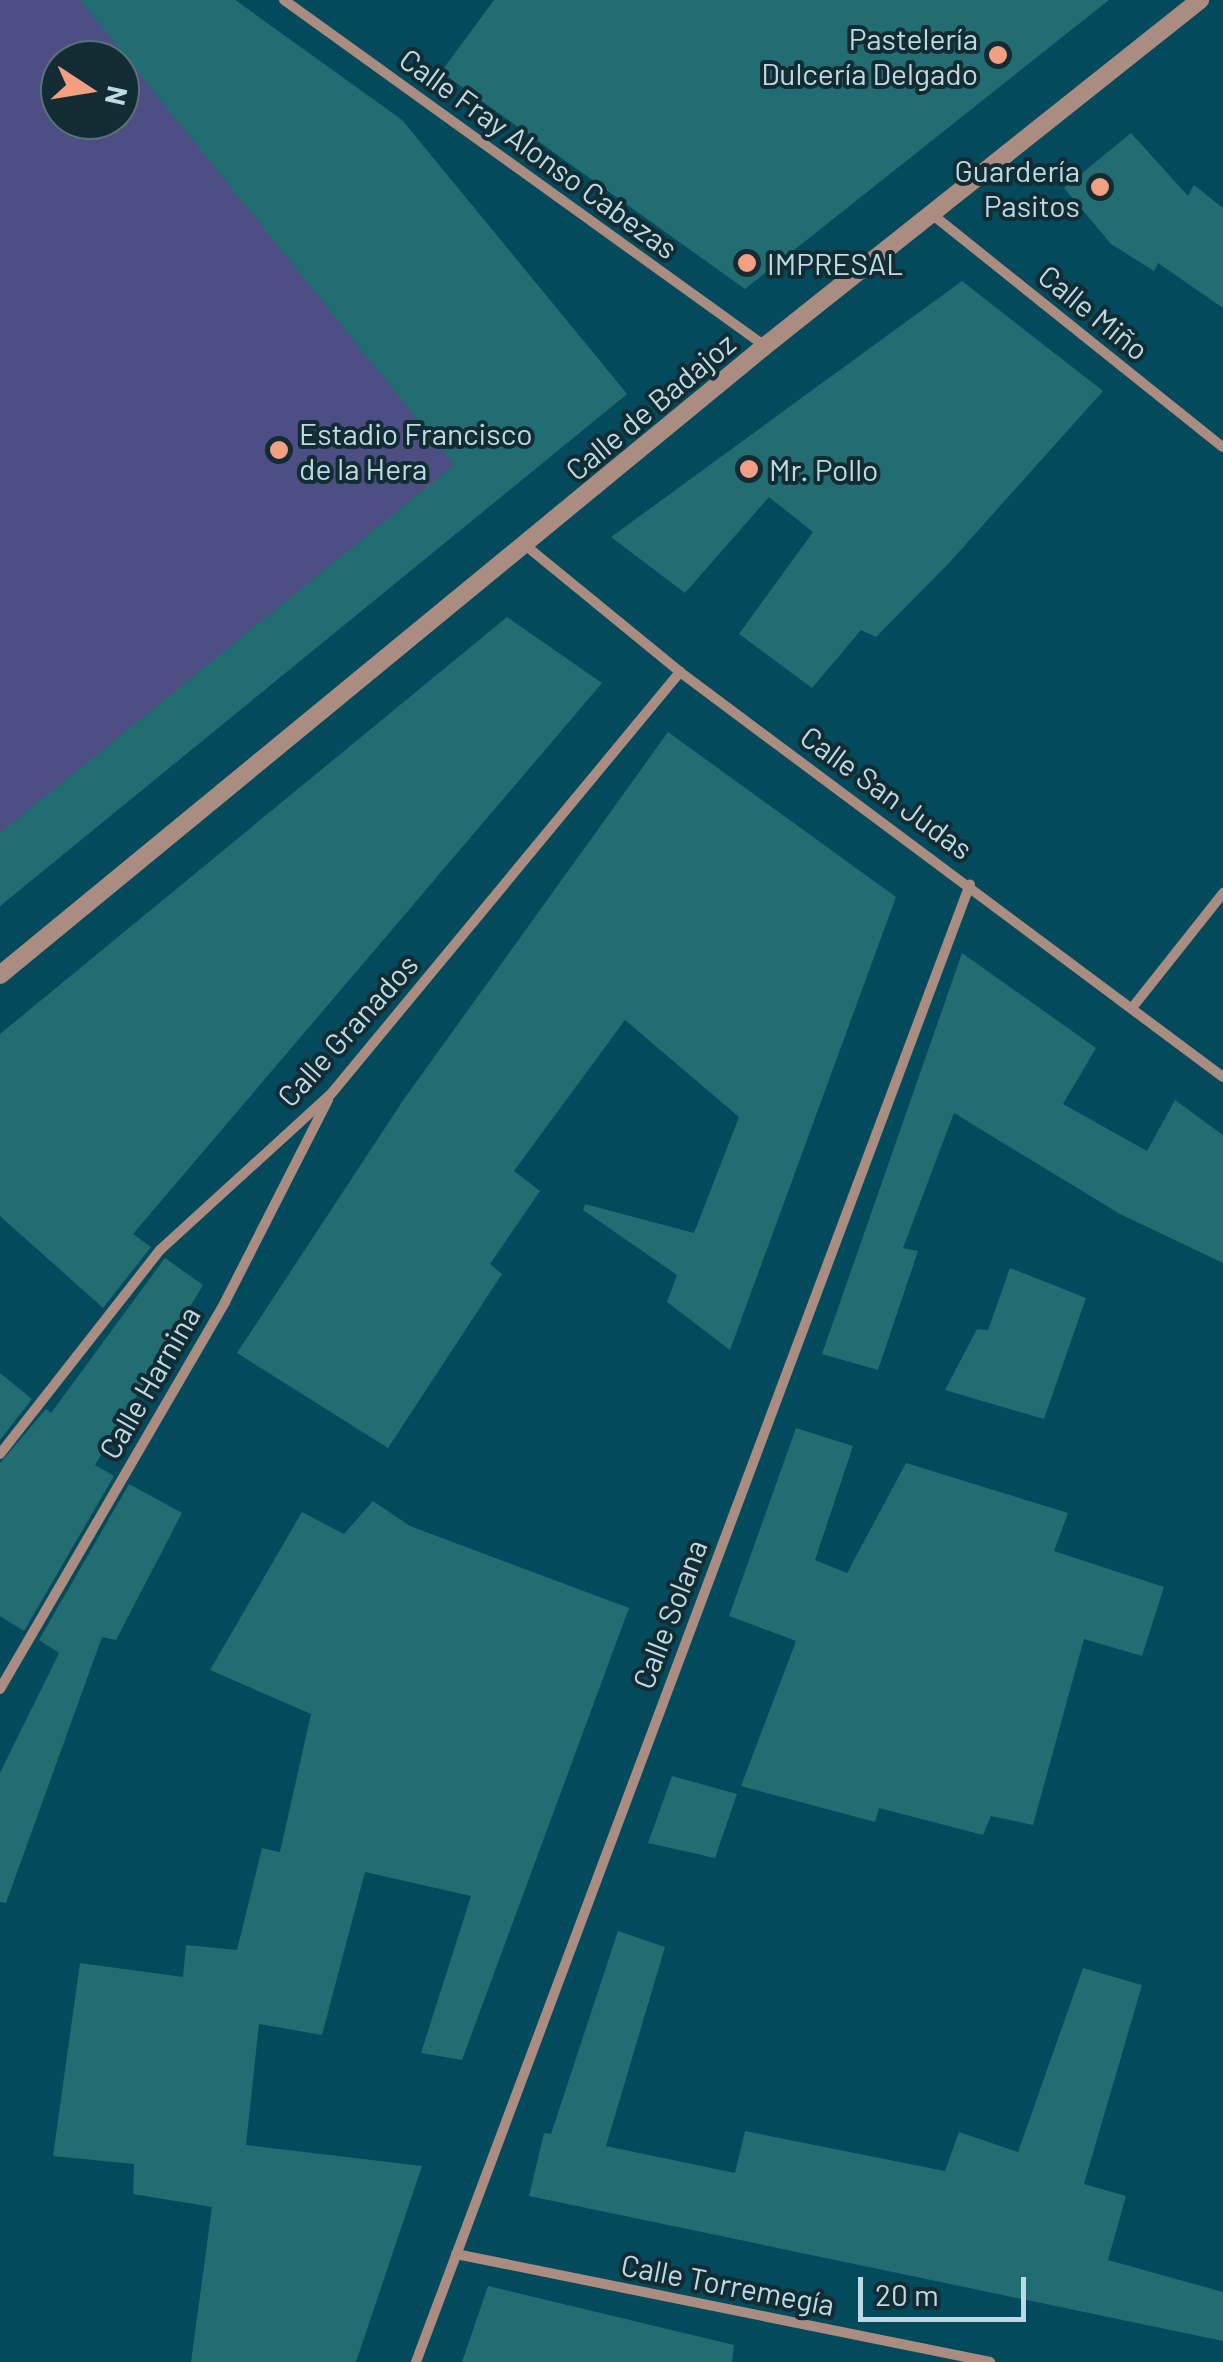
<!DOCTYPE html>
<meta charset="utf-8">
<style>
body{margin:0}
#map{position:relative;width:1223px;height:2362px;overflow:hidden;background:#024a5c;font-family:Barlow,sans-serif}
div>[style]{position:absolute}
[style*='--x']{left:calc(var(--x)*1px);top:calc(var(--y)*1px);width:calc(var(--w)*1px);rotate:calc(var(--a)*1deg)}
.green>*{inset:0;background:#4d4e83}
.building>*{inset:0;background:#226d71}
.minor>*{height:10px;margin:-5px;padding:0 5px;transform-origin:5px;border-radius:5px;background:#aa8c80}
.tertiary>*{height:18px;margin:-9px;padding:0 9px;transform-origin:9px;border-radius:9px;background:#aa8c80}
.dots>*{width:28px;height:28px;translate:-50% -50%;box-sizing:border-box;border:5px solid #132c34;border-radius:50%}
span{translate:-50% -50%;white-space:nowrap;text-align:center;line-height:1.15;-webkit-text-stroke:8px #132c34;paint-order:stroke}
.poi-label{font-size:30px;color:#bddae5}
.right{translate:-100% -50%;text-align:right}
.left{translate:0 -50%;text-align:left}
.street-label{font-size:30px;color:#bddae5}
.north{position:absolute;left:40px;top:40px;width:100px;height:100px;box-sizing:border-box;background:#132c34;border:2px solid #57727b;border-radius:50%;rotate:102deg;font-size:28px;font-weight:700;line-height:40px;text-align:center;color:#bddae5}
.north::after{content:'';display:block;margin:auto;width:35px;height:45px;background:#f2a081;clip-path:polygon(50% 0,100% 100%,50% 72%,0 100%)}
.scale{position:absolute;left:858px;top:2277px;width:168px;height:45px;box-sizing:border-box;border:5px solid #bddae5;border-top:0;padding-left:12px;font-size:30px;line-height:35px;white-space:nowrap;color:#bddae5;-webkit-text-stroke:8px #132c34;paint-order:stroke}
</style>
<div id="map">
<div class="green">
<div style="clip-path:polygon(evenodd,0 0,235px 0,402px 120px,627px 394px,0 906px,0 0,60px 60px,120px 60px,120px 120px,60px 120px,60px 60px)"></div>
</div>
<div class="building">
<div style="clip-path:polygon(80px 0,235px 0,402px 120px,627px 394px,0 906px,0 833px,454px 465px)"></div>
<div style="clip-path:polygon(494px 0,1109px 0,745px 289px,441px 72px)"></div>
<div style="clip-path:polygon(1131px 133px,1188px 196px,1194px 185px,1223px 208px,1223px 308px,1158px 263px,1154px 271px,1111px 244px,1064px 188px)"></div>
<div style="clip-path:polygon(962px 281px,1103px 391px,949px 563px,876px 637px,861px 630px,812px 688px,739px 634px,813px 532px,769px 497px,685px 593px,611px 537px)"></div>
<div style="clip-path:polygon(507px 617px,602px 683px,133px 1234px,151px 1247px,103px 1308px,0 1216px,0 1034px)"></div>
<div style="clip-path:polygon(668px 732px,896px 897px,730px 1350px,667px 1302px,677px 1275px,583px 1210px,585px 1204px,694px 1233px,739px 1117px,625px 1020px,514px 1171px,540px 1191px,490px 1264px,502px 1274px,388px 1448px,237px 1353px,404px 1099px)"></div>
<div style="clip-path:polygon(962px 953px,1096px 1048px,1063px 1104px,1147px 1151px,1175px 1100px,1223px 1135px,1223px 1263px,1120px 1214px,954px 1113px,903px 1248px,918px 1251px,878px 1370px,822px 1354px)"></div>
<div style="clip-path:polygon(165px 1258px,203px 1285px,95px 1465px,114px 1476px,24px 1631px,0 1616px,0 1463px,46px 1409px,51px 1413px)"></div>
<div style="clip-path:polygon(1010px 1268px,1086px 1298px,1044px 1419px,945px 1390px,977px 1329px,988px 1330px)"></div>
<div style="clip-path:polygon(0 1373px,32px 1399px,0 1440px)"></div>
<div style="clip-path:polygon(796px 1428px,853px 1446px,815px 1560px,847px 1573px,906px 1463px,1068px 1513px,1054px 1551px,1164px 1587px,1142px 1656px,1084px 1639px,1033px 1825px,991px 1816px,983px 1835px,879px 1808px,875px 1822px,741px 1786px,796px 1641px,729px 1616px)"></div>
<div style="clip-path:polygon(129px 1484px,182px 1513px,116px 1640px,102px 1637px,6px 1903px,0 1902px,0 1773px,59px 1653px,39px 1640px)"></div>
<div style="clip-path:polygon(373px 1501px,410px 1526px,629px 1608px,462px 2060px,421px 2053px,471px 1896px,365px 1872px,322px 2035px,259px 2024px,246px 2145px,422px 2166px,356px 2362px,191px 2362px,212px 2207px,133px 2194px,134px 2164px,53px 2156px,80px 1963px,183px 1977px,186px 1945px,237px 1950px,262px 1848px,280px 1852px,311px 1714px,210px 1670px,302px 1512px,344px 1534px)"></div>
<div style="clip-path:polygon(672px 1776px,737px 1794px,715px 1858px,648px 1843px)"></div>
<div style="clip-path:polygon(618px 1931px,665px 1947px,606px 2146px,735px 2173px,745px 2131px,945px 2171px,959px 2132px,1018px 2152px,1083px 1968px,1142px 1985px,1084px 2184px,1126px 2196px,1108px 2260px,1223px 2292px,1223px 2341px,529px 2196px,544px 2133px,551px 2134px)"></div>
<div style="clip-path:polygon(488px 2286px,734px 2345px,732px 2362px,462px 2362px)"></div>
</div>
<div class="minor">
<div style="--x:284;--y:0;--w:593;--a:35.73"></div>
<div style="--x:933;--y:215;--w:371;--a:38.7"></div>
<div style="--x:525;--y:545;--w:200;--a:39.3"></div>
<div style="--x:680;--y:672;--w:677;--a:36.72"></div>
<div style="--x:1132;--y:1008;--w:147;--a:-51.6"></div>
<div style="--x:0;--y:1454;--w:259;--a:-51.9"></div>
<div style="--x:160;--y:1250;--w:231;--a:-42.4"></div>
<div style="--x:331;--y:1094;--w:548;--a:-50.41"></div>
<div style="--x:0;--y:1689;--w:448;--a:-59.8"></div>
<div style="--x:225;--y:1302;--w:227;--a:-63"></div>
<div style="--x:456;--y:2254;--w:545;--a:11.43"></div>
<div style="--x:416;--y:2362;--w:1578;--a:-69.45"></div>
</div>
<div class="tertiary">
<div style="--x:0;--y:975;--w:990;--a:-39.43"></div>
<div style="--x:765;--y:346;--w:556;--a:-38.5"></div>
</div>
<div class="dots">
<div style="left:998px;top:55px;background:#f2a081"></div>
<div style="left:1100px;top:187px;background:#f2a081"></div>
<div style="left:747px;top:263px;background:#f2a081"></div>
<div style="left:279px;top:450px;background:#f2a081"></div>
<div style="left:749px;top:469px;background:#f2a081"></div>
</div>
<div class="poi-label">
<span class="right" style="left:978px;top:55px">Pastelería<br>Dulcería Delgado</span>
<span class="right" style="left:1080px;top:187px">Guardería<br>Pasitos</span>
<span class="left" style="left:767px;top:263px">IMPRESAL</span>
<span class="left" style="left:299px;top:450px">Estadio Francisco<br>de la Hera</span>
<span class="left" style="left:769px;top:469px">Mr. Pollo</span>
</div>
<div class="street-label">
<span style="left:539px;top:153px;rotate:36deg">Calle Fray Alonso Cabezas</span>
<span style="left:1094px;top:312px;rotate:39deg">Calle Miño</span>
<span style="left:650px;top:406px;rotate:-40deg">Calle de Badajoz</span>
<span style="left:887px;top:792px;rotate:36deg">Calle San Judas</span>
<span style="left:347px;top:1030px;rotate:-48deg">Calle Granados</span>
<span style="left:149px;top:1382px;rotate:-60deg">Calle Harnina</span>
<span style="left:669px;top:1614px;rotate:-69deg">Calle Solana</span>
<span style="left:728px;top:2284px;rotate:11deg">Calle Torremegía</span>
</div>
<div class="north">N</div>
<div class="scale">20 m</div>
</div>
